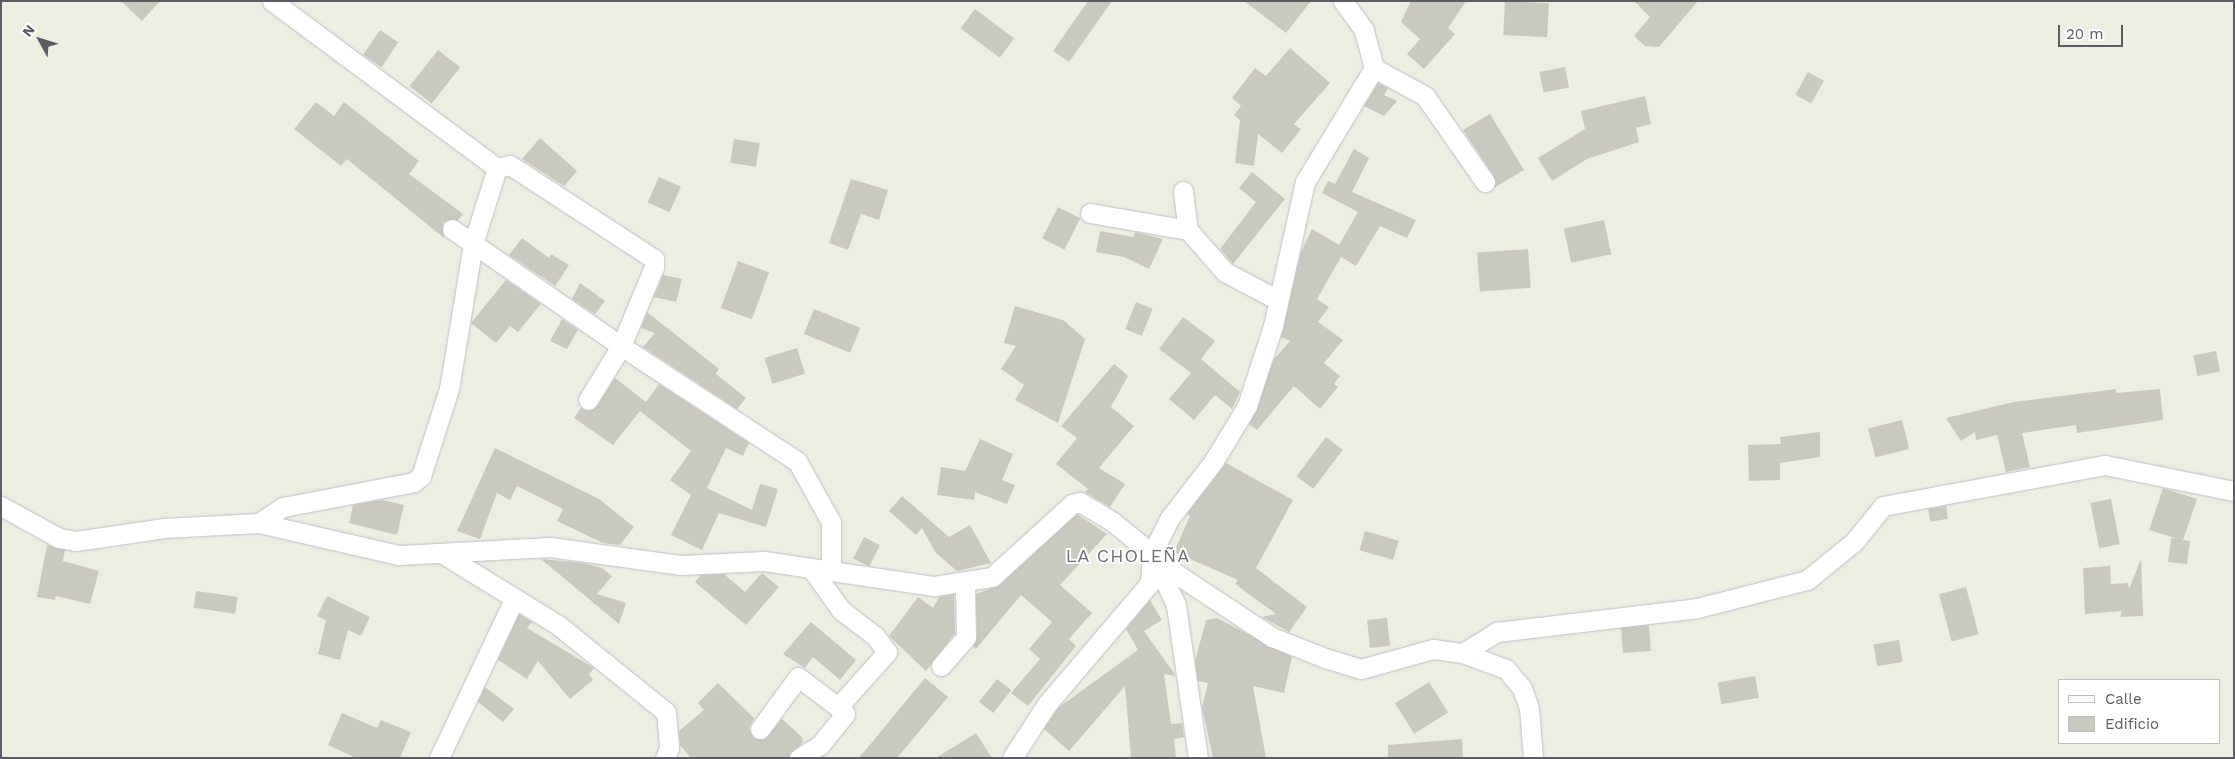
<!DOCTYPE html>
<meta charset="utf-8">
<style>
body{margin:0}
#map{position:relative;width:2235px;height:759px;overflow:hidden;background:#edeee2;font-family:"Work Sans",sans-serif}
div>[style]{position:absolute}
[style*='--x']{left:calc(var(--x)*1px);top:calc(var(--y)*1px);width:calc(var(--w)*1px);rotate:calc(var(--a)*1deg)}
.building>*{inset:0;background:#c9c9bf;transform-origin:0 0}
.roads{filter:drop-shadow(0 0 1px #bfbfc7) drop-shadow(0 0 1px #bfbfc7)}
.street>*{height:19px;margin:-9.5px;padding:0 9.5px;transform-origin:9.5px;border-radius:9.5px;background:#fff}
span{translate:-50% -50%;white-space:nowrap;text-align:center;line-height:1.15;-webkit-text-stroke:4px #fff;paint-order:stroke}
.quarter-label{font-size:18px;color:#6c6d76;letter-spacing:1px}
.frame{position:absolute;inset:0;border:2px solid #5b5c64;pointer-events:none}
.legend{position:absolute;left:2058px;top:679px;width:162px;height:65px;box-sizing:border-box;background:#fff;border:1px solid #bdbec1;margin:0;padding:6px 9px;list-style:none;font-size:15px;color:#5b5c64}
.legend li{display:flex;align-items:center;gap:10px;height:25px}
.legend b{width:25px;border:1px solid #bdbec1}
.north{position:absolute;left:15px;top:15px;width:50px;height:50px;-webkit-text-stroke:4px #fff;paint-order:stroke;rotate:309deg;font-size:14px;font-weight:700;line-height:20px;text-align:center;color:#5b5c64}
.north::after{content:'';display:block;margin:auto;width:18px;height:22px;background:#5b5c64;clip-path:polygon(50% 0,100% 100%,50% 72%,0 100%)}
.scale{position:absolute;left:2058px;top:25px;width:65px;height:22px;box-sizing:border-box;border:2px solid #5b5c64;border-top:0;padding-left:6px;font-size:15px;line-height:18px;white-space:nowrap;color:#5b5c64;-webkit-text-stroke:4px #fff;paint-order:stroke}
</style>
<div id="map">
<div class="building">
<div style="clip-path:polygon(121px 1px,160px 1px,142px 21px)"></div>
<div style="clip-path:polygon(1088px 1px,1112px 1px,1069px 62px,1053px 51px)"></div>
<div style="clip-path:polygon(1244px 1px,1311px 1px,1286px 33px)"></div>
<div style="clip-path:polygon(1411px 1px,1466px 1px,1448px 28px,1455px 34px,1424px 69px,1407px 54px,1420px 39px,1401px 22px)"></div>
<div style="left:1505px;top:1px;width:44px;height:34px;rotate:3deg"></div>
<div style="clip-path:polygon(1634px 1px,1698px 1px,1659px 47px,1645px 46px,1634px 36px,1650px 17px)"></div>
<div style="left:975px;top:9px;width:49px;height:24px;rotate:37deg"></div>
<div style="left:380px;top:30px;width:22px;height:30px;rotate:34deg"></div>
<div style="clip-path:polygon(1290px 48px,1330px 83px,1294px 124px,1301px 129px,1282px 153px,1258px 134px,1254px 166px,1235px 163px,1240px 120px,1234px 115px,1241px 106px,1232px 98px,1255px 68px,1266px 76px)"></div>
<div style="left:438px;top:50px;width:28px;height:46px;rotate:38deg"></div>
<div style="left:1565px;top:67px;width:21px;height:26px;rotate:79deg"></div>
<div style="left:1808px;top:72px;width:18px;height:26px;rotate:29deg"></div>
<div style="clip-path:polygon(1378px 83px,1388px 88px,1384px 95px,1397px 101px,1384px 116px,1364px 106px)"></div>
<div style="clip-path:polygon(1645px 96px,1651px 124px,1636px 128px,1639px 142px,1587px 159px,1552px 181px,1538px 158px,1585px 129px,1581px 111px)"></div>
<div style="clip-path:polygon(316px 102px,334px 116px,344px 102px,419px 161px,409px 174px,463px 214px,458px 220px,443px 222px,444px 238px,347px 159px,341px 166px,294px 129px)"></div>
<div style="clip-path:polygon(1490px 114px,1524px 170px,1494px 188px,1494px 176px,1463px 130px)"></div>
<div style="clip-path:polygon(540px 138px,577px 171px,564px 186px,522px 159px)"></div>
<div style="left:734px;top:139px;width:26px;height:24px;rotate:9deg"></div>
<div style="clip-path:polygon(1354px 149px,1369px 158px,1352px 192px,1416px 220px,1407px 238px,1380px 226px,1356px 266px,1341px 257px,1317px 299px,1329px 307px,1318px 322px,1343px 340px,1324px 363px,1340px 376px,1334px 384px,1338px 387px,1320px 409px,1294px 386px,1257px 430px,1249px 424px,1274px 359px,1290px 341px,1281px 337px,1301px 252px,1312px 229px,1339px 245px,1358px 212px,1322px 193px,1328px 181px,1335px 184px)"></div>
<div style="clip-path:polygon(1252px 172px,1285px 199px,1233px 264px,1220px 249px,1256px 202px,1239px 188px)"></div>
<div style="left:659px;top:177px;width:24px;height:28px;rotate:24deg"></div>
<div style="clip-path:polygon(851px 179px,888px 190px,879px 220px,861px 214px,848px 250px,829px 243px)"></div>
<div style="left:1058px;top:207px;width:25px;height:35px;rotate:27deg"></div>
<div style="left:1604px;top:220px;width:35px;height:41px;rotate:78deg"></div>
<div style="clip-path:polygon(1100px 231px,1133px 237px,1135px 232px,1163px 239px,1149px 269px,1124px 257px,1096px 252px)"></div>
<div style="clip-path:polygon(522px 238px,549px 258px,551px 254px,569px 265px,555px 286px,509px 255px)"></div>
<div style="left:1528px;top:249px;width:39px;height:51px;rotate:86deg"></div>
<div style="left:738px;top:261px;width:33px;height:50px;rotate:20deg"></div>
<div style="clip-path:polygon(663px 275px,682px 279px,676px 302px,654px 297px)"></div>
<div style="clip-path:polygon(506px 280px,541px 304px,518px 332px,510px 326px,496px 343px,471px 323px)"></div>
<div style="clip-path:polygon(580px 283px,605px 301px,595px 314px,572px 299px)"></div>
<div style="left:1136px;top:302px;width:18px;height:29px;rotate:22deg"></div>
<div style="clip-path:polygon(1015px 306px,1063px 320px,1085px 339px,1058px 423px,1015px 400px,1024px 385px,1001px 369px,1016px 346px,1004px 343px)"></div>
<div style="left:814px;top:309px;width:50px;height:27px;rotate:22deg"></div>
<div style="clip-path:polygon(647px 312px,719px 369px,716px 374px,746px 398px,737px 409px,643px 347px,655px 333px,641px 328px)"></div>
<div style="clip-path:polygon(1183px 317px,1215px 341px,1201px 359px,1240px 392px,1232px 409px,1215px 395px,1194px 420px,1169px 399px,1191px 373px,1159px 349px)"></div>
<div style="clip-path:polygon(562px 319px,578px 330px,567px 349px,550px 341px)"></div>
<div style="left:797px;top:348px;width:27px;height:34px;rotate:73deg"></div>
<div style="left:2216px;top:351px;width:21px;height:23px;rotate:79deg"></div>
<div style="clip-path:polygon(1114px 364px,1128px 376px,1111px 407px,1134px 426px,1099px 468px,1125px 484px,1110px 507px,1085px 492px,1088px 489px,1056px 464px,1077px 438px,1061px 426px)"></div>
<div style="clip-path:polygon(615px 378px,646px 402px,659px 384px,749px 443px,743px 456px,726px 448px,707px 488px,752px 510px,760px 484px,778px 489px,766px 527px,719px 513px,702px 550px,671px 535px,691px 495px,670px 480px,691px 451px,640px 411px,613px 445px,574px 418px,581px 408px,588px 411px,597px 406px)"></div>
<div style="clip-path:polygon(2116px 389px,2116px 393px,2160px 389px,2163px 420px,2077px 433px,2076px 425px,2022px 433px,2030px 467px,2006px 472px,1997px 435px,1976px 440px,1975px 432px,1961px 441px,1946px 418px,2014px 402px)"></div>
<div style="left:1902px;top:420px;width:30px;height:35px;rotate:76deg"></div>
<div style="clip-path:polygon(1820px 432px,1820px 457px,1780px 463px,1780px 480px,1749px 481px,1748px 445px,1781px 444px,1780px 437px)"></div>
<div style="left:1326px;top:437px;width:21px;height:49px;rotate:37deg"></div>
<div style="clip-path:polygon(980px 439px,1013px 454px,1002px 480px,1015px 485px,1007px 504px,975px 492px,974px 500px,937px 495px,941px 467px,965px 471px)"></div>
<div style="clip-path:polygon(495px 448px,599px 499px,634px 527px,620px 545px,603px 543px,557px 521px,563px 509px,517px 486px,510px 500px,497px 493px,480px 539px,457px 531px)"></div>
<div style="clip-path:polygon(1226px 463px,1293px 500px,1256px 568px,1307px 607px,1289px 632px,1262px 617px,1276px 614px,1235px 584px,1238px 580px,1174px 552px,1190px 516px,1187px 514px)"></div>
<div style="clip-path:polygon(2163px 488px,2197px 499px,2183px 540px,2190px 541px,2187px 564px,2168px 562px,2171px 538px,2178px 539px,2149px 530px)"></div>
<div style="clip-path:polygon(902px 496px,949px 537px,970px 525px,991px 563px,957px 571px,936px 553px,922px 528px,916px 535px,889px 511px)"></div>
<div style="left:2111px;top:499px;width:46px;height:21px;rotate:79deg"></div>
<div style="clip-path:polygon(382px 500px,404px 505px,397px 535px,349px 523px,353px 505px)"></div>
<div style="left:1946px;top:506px;width:13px;height:18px;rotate:81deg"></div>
<div style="clip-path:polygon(1077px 514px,1107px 534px,1060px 585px,1092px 613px,1069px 639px,1076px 646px,1028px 706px,1011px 693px,1040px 659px,1029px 649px,1052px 622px,1021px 595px,976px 649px,973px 646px,977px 637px,976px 594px,1000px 585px)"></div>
<div style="left:1365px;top:531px;width:35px;height:20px;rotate:16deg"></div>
<div style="left:864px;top:537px;width:18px;height:24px;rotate:27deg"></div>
<div style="clip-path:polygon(47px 545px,65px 550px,63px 561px,99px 571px,90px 604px,56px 596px,55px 600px,37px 597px)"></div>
<div style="clip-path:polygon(541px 559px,583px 563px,602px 568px,612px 576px,597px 594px,626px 603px,619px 624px)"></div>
<div style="clip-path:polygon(2141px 559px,2143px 616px,2120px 617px,2122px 611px,2085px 614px,2083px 568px,2110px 566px,2111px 584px,2128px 583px,2129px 589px)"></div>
<div style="clip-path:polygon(762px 573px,779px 587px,746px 625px,695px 582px,701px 575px,724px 574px,745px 592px)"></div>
<div style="left:1966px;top:587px;width:49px;height:28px;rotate:75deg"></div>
<div style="left:196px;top:591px;width:42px;height:17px;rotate:8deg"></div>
<div style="clip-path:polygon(954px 594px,955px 633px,926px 671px,889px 636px,918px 597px,933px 608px,939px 597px)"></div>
<div style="clip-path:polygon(327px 596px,370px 617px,361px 636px,348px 630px,340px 660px,318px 654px,326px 620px,317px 616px)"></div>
<div style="clip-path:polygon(1150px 600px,1162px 620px,1144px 631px,1174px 673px,1175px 676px,1164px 674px,1171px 724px,1182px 723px,1184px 737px,1174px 739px,1176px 758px,1131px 758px,1125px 686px,1069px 751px,1044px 729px,1059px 707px,1138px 650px,1126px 629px)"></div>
<div style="clip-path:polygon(519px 614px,532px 622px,527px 628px,594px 668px,589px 674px,593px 680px,570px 699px,538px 661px,527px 679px,498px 660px)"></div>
<div style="clip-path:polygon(1217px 618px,1292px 657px,1284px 693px,1253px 686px,1266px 758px,1213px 758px,1202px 707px,1208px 683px,1198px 681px,1195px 661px,1206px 620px)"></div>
<div style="left:1387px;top:618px;width:28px;height:20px;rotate:84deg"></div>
<div style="clip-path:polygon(811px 622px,856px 660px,840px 680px,813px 657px,805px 668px,783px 654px)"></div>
<div style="left:1649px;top:625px;width:26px;height:28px;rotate:86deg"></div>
<div style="left:1899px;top:640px;width:22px;height:26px;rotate:80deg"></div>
<div style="left:1755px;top:676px;width:22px;height:38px;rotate:80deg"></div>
<div style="clip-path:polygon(925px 678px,948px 697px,897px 758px,859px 758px)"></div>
<div style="left:997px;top:679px;width:18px;height:29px;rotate:38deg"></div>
<div style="left:1429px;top:682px;width:36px;height:40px;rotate:58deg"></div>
<div style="clip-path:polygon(718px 683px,754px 718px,749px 728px,754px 738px,765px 739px,782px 719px,802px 737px,803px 742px,788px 758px,691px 758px,680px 745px,679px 731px,704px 710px,698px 703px)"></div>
<div style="clip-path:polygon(485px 687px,514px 709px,503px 722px,478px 702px)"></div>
<div style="clip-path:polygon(342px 713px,377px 728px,381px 720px,411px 732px,400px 758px,356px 758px,328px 745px)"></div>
<div style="clip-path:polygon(976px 733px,992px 758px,936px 758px)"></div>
<div style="clip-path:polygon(1462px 739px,1463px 758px,1388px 758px,1388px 745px)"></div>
</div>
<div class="roads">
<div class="street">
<div style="--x:272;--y:1;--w:280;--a:36.6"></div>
<div style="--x:1374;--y:68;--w:58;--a:28.8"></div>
<div style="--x:1425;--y:96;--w:105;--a:55.1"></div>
<div style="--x:497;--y:168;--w:13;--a:-13"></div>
<div style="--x:510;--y:165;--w:172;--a:33.1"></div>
<div style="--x:654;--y:259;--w:8;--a:90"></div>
<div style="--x:654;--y:267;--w:86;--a:112.7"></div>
<div style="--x:621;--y:346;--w:63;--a:121.4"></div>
<div style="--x:1183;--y:191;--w:39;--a:83"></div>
<div style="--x:1188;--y:230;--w:56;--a:48.6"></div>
<div style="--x:1225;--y:272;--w:60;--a:27.8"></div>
<div style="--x:1090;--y:213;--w:99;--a:9.8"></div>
<div style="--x:452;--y:229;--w:206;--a:34.7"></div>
<div style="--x:621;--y:346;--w:210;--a:33.2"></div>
<div style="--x:797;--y:461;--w:70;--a:60.9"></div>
<div style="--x:831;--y:522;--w:49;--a:90"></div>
<div style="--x:1;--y:506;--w:66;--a:28.9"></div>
<div style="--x:59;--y:538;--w:17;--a:10"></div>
<div style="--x:76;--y:541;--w:89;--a:-8.4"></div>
<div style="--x:164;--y:528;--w:95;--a:-3"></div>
<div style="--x:259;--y:523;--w:144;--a:12.9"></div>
<div style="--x:399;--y:555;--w:151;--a:-3"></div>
<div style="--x:550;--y:547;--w:133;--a:7.8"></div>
<div style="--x:682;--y:565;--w:82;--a:-2.8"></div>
<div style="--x:764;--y:561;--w:172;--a:8.4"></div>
<div style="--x:934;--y:586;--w:59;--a:-8.8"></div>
<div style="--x:992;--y:577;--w:108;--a:-42.4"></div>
<div style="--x:1072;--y:504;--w:8;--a:-14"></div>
<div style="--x:1080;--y:502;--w:39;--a:31"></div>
<div style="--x:1113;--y:522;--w:84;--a:39.2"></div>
<div style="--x:1178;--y:575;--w:113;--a:33.4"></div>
<div style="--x:1272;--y:637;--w:57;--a:21.6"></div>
<div style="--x:1325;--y:658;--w:38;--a:17"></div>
<div style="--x:1361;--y:669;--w:75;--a:-15.5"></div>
<div style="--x:1433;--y:649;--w:30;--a:8"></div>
<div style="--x:1463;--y:653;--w:46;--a:20.4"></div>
<div style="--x:1506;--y:669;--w:25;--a:50"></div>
<div style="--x:1522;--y:688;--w:21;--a:71"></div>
<div style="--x:1529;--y:708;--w:50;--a:85.4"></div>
<div style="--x:259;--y:523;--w:29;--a:-34"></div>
<div style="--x:283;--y:507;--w:133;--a:-10.8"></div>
<div style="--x:414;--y:482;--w:9;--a:-41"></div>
<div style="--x:421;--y:476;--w:91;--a:-72.2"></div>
<div style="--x:449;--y:389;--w:147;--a:-80.6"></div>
<div style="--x:473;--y:244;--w:80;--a:-72.5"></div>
<div style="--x:443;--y:554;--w:135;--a:31.7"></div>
<div style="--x:558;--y:625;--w:139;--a:38.9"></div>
<div style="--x:666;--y:712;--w:36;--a:85"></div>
<div style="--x:669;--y:748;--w:11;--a:112"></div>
<div style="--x:1463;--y:653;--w:40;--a:-32"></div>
<div style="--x:1497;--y:632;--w:201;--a:-6.8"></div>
<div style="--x:1697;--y:608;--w:114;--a:-14.3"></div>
<div style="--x:1807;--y:580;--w:60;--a:-39"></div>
<div style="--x:1854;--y:542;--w:46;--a:-51.1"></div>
<div style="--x:1883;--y:506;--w:226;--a:-10.5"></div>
<div style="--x:2105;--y:465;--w:132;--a:11.4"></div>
<div style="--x:941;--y:666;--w:38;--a:-49"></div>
<div style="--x:966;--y:637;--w:54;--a:-91.1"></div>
<div style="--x:760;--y:729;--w:64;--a:-53.8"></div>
<div style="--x:798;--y:677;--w:50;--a:36.9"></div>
<div style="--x:838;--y:707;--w:74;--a:-48.3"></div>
<div style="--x:887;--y:652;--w:20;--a:-127"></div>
<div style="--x:875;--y:636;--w:43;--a:-142.6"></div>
<div style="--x:841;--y:610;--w:52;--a:-125.5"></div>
<div style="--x:439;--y:758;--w:176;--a:-64.7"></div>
<div style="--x:799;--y:758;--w:25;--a:-32"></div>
<div style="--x:820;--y:745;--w:40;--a:-51"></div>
<div style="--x:845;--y:714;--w:10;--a:-135"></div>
<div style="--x:1012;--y:758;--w:64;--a:-57.1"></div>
<div style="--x:1047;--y:704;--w:159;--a:-49.6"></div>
<div style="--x:1150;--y:583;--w:28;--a:-86"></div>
<div style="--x:1198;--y:758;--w:155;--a:-98.2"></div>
<div style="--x:1176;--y:605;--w:57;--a:-114.8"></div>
<div style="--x:1152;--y:553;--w:38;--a:-63"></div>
<div style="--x:1169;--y:519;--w:72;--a:-52.3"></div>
<div style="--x:1213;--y:462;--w:66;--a:-58.7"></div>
<div style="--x:1247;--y:406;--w:84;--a:-72"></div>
<div style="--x:1273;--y:326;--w:148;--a:-77.5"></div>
<div style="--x:1305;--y:182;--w:133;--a:-58.8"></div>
<div style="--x:1374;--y:68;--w:39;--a:-105"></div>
<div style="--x:1364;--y:30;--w:36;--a:-126"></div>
</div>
</div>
<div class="quarter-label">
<span style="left:1128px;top:556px">LA CHOLEÑA</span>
</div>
<div class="frame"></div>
<ul class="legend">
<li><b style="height:6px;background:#fff"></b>Calle</li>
<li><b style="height:14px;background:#c9c9bf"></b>Edificio</li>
</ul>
<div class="north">N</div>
<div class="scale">20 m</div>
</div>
